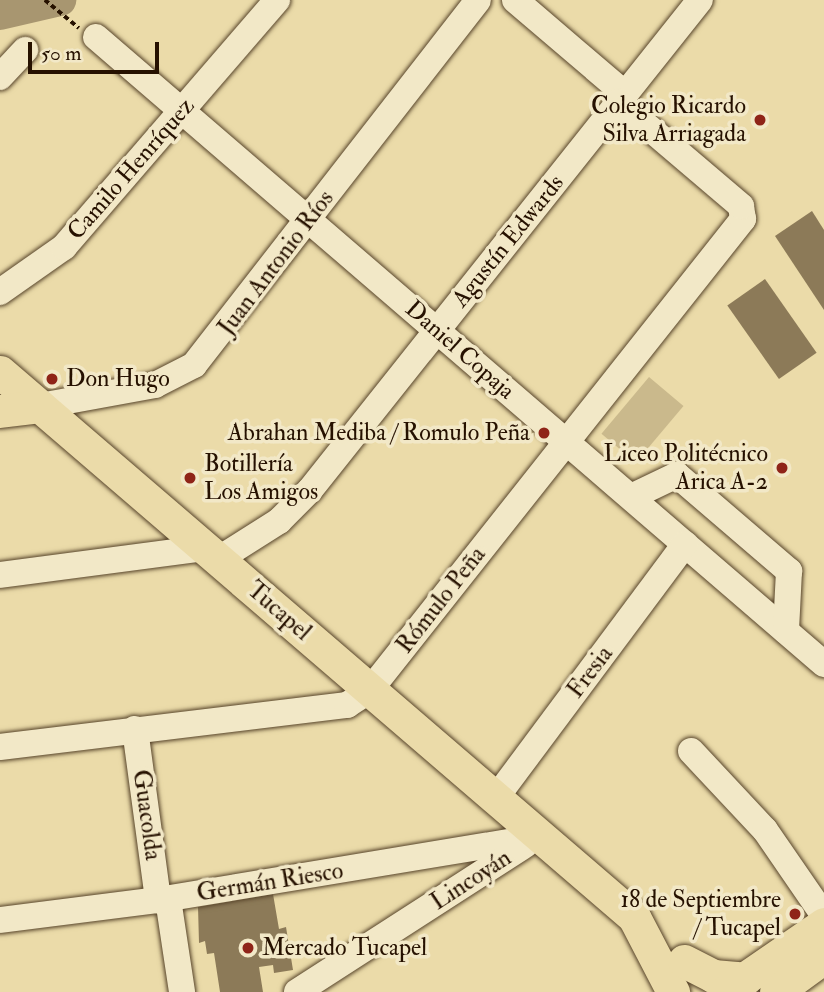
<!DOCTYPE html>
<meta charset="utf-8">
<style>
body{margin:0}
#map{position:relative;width:824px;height:992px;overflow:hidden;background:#ebdba9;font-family:"IM FELL Double Pica",serif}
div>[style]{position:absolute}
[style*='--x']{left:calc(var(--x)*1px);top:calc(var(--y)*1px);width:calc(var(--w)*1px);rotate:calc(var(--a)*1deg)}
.green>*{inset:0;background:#cab98c;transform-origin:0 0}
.river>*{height:32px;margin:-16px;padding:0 16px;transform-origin:16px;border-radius:16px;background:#a89670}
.building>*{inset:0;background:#8c7a58;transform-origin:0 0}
.path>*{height:3.5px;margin-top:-1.75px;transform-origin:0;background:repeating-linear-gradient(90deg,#261100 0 5px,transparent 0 8.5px)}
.roads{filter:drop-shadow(0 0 2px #57442a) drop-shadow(0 0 2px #57442a)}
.minor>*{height:26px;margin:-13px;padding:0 13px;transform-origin:13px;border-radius:13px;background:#f2e8c7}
.major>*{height:33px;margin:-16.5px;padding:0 16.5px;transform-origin:16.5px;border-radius:16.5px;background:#ebdba9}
.dots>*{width:19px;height:19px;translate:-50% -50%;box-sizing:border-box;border:4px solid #f2e8c7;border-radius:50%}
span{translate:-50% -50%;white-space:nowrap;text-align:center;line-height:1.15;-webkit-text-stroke:7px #f2e8c7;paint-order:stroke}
.poi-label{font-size:24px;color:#261100}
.right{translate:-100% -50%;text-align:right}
.left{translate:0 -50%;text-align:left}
.street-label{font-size:24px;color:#261100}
.scale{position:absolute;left:28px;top:42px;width:131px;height:32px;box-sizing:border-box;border:4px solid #261100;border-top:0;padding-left:9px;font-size:21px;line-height:24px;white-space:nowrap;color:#261100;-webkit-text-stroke:5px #f2e8c7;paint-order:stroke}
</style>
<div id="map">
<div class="green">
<div style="left:649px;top:377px;width:45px;height:74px;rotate:40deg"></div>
</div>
<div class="river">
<div style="--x:0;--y:14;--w:62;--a:-13.1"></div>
</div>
<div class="building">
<div style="clip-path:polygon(812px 211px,824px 230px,824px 310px,775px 236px)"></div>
<div style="left:765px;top:279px;width:90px;height:46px;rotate:55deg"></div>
<div style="clip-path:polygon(273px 894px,279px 929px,286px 927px,293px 970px,274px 973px,273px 965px,259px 967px,263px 992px,220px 992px,214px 953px,207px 954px,205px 941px,199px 943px,198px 907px)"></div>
</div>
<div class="path">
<div style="--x:45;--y:0;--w:44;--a:39.5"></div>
</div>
<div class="roads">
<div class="minor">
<div style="--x:515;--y:0;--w:145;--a:40.5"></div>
<div style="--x:96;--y:37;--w:961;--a:40.74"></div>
<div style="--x:0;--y:77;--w:37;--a:-47"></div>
<div style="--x:0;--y:292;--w:78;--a:-35.1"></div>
<div style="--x:64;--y:247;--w:326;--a:-49.2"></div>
<div style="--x:40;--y:406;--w:117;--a:-10.3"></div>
<div style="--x:155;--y:385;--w:44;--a:-27.1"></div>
<div style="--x:194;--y:365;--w:462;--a:-52.1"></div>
<div style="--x:631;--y:497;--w:51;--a:-25.6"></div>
<div style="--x:677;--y:475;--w:148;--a:40.6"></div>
<div style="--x:789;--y:571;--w:60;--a:92.9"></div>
<div style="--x:219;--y:559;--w:71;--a:-32.3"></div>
<div style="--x:279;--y:521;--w:44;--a:-45"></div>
<div style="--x:310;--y:490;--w:626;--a:-51.48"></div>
<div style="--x:0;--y:575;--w:208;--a:-7.5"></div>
<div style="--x:135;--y:729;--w:173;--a:82.3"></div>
<div style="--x:0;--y:747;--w:350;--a:-6.9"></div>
<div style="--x:347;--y:705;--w:27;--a:-33"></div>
<div style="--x:370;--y:690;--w:601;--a:-51.62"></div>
<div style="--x:743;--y:219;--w:13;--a:-99"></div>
<div style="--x:741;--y:206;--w:160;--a:-139.6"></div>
<div style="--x:691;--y:751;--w:108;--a:46.9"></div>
<div style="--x:765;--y:830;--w:104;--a:55.5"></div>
<div style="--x:495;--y:799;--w:318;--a:-53.3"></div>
<div style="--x:168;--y:899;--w:94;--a:81.4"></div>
<div style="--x:0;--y:920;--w:159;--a:-7.2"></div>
<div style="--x:158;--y:900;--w:385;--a:-9.4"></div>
<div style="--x:297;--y:992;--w:271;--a:-32.8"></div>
</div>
<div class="major">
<div style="--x:0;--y:372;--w:836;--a:40.68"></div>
<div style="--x:634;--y:917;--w:85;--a:62.5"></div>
<div style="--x:0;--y:411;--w:40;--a:-7.1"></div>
<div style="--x:684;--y:961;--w:33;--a:27"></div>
<div style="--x:713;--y:976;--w:32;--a:5"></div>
<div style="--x:725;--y:992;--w:120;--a:-34.5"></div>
<div style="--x:776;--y:992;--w:59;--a:-36.1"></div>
</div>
</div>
<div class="dots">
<div style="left:760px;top:120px;background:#8f2418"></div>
<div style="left:52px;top:379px;background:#8f2418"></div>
<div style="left:544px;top:433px;background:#8f2418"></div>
<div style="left:782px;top:468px;background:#8f2418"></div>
<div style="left:190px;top:478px;background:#8f2418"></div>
<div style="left:795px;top:914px;background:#8f2418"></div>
<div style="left:248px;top:948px;background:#8f2418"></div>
</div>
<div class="poi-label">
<span class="right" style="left:746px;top:120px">Colegio Ricardo<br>Silva Arriagada</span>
<span class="left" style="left:66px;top:379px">Don Hugo</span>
<span class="right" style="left:530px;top:433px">Abrahan Mediba / Romulo Peña</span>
<span class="right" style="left:768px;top:468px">Liceo Politécnico<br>Arica A-2</span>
<span class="left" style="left:204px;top:478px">Botillería<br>Los Amigos</span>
<span class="right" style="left:781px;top:914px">18 de Septiembre<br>/ Tucapel</span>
<span class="left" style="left:262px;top:948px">Mercado Tucapel</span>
</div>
<div class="street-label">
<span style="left:131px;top:169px;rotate:-49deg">Camilo Henríquez</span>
<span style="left:508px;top:241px;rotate:-51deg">Agustín Edwards</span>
<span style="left:276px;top:263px;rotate:-53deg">Juan Antonio Ríos</span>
<span style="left:460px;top:350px;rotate:41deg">Daniel Copaja</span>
<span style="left:441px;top:600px;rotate:-52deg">Rómulo Peña</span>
<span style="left:279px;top:611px;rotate:41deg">Tucapel</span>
<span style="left:590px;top:672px;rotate:-53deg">Fresia</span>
<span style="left:147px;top:815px;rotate:82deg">Guacolda</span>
<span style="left:471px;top:880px;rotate:-33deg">Lincoyán</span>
<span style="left:270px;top:882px;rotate:-9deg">Germán Riesco</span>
</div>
<div class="scale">50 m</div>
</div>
